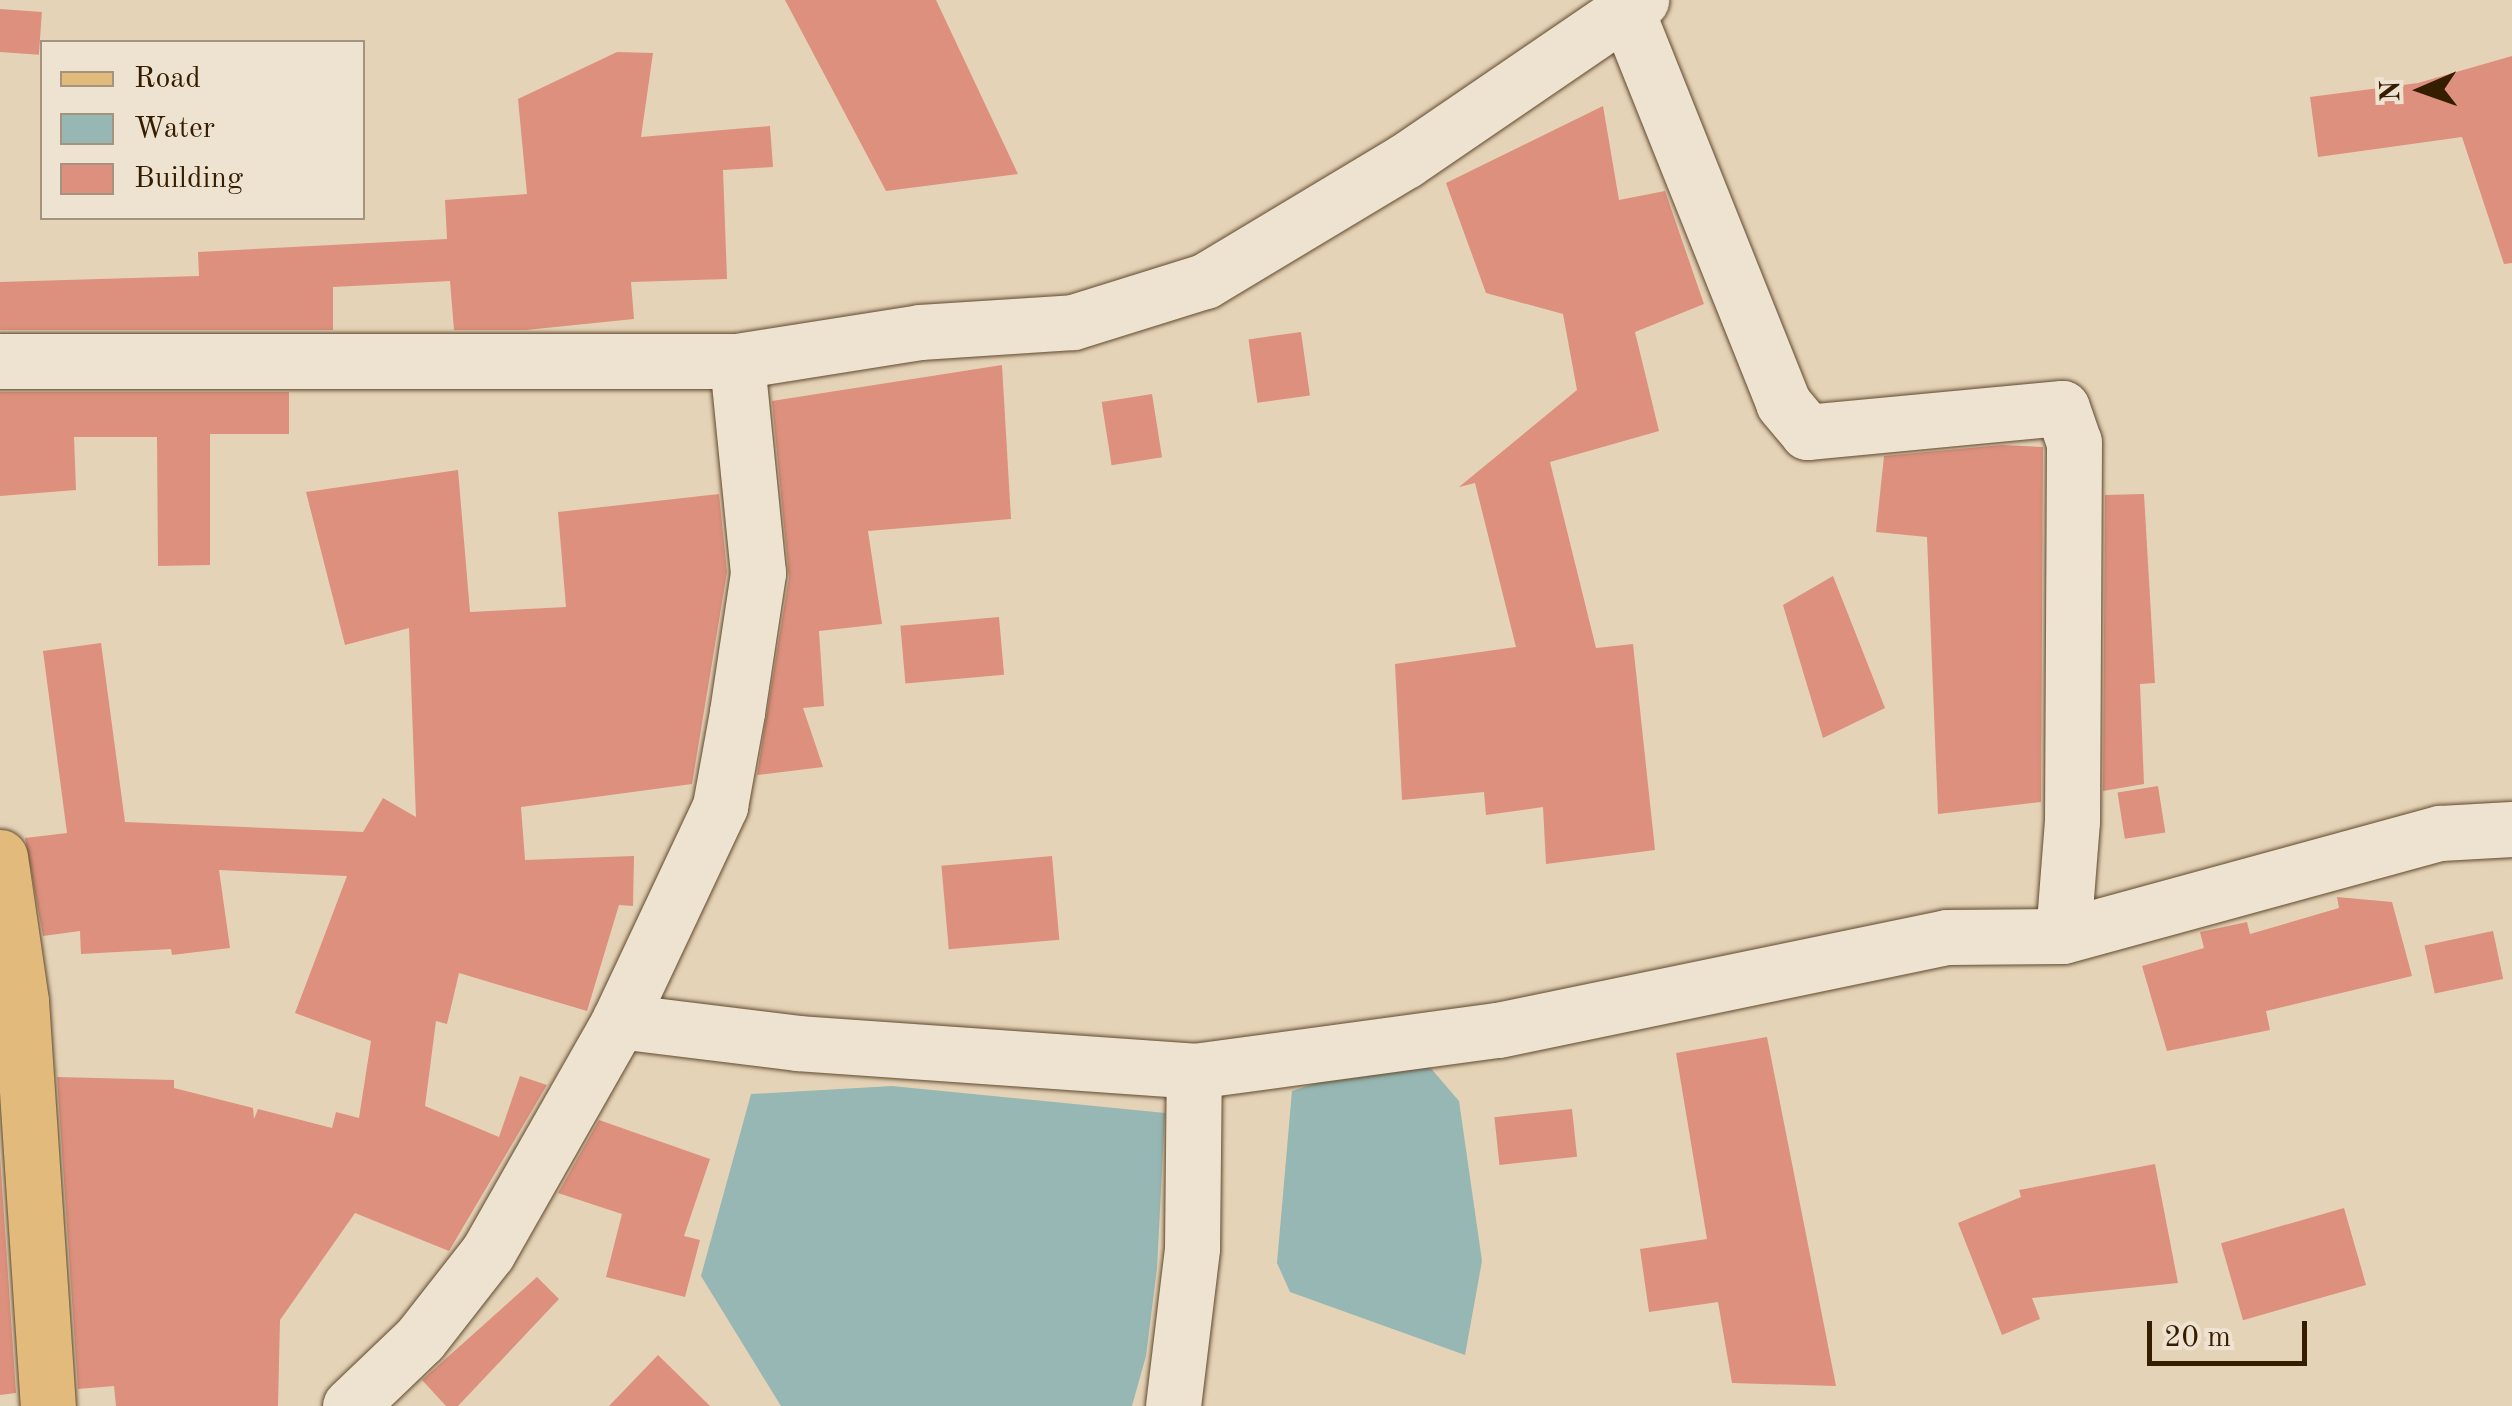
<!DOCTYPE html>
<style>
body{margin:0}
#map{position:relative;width:2512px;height:1406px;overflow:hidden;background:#e5d3b7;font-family:"Old Standard TT",serif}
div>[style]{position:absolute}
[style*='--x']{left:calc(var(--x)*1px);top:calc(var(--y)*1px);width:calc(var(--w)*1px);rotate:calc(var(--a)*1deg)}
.water>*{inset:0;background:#96b7b3}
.building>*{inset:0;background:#dc907d;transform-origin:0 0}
.roads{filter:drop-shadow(0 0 2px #614a2e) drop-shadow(0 0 2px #614a2e)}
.minor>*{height:55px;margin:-27.5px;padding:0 27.5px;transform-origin:27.5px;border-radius:27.5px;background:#eee2d0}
.major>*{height:55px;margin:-27.5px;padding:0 27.5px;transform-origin:27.5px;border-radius:27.5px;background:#e2ba7c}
span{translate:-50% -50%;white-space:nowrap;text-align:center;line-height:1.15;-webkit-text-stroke:10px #eee2d0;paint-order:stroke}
.legend{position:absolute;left:40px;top:40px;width:325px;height:180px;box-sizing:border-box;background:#eee2d0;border:2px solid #a4937d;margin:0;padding:12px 18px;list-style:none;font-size:30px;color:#351d00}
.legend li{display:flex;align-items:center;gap:20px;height:50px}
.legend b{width:50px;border:2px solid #a4937d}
.north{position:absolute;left:2372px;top:40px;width:100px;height:100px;-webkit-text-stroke:8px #eee2d0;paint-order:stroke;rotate:268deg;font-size:28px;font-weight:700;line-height:40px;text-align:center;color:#351d00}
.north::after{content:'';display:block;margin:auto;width:35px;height:45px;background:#351d00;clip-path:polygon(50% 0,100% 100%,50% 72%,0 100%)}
.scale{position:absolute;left:2147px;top:1321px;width:160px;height:45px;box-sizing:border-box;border:5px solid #351d00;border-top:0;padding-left:12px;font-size:30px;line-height:35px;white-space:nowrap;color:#351d00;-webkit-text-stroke:8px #eee2d0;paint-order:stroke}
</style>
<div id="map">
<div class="water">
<div style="clip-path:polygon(1416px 1051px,1459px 1101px,1482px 1261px,1465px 1355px,1290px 1292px,1277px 1263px,1292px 1091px)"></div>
<div style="clip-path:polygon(892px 1086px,1165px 1113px,1157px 1268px,1146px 1356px,1132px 1406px,781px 1406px,701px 1276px,751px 1094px)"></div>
</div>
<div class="building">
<div style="clip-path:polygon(785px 0,936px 0,1018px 174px,886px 191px)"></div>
<div style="left:0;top:9px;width:42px;height:43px;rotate:4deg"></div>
<div style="clip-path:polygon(617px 52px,653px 53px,641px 137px,770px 126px,773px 167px,723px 170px,727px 279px,631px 282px,634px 319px,526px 330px,454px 330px,450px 281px,333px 287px,333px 330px,0 330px,0 282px,199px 276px,198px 252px,447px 239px,445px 200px,527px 194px,518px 99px)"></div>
<div style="clip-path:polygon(2512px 56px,2512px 263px,2504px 264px,2462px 137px,2318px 157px,2310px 97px,2418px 83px)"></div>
<div style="clip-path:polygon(1603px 106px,1619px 200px,1665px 191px,1704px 304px,1635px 332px,1659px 431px,1550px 462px,1596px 648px,1633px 644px,1655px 850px,1546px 864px,1543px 807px,1486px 815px,1484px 792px,1402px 800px,1395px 664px,1516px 647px,1475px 483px,1459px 487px,1577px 390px,1563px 314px,1486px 293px,1446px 183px)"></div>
<div style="left:1301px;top:332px;width:64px;height:53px;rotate:82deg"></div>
<div style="clip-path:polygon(1002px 365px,1011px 519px,868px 531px,882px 624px,819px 631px,824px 706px,803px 708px,823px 767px,757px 775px,789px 577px,772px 401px)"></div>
<div style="clip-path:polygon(0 392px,289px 392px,289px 434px,210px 434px,210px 565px,158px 566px,157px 437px,74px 437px,76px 490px,0 496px)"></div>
<div style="left:1152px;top:394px;width:64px;height:51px;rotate:81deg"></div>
<div style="clip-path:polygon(2002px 445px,2043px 447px,2041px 802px,1938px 814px,1927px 537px,1876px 532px,1884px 456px)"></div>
<div style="clip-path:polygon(458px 470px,470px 612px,566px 607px,558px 512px,719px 494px,727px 572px,692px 784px,521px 807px,525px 860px,634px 856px,633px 906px,619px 905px,587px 1011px,459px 973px,447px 1024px,436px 1021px,425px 1106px,499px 1137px,520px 1076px,547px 1085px,449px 1251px,355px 1213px,280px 1320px,278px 1406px,116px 1406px,114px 1386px,78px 1389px,57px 1077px,174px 1080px,174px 1088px,253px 1108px,254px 1119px,258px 1109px,332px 1128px,336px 1112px,359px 1118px,371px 1041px,295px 1013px,347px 876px,219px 870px,230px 948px,172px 955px,171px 949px,81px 954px,80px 931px,43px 936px,25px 838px,67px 833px,43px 651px,101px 643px,125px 822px,363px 832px,383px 798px,416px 817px,409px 628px,345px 645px,306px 492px)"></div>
<div style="clip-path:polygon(2144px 494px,2155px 683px,2140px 684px,2144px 784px,2103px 791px,2105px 495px)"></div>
<div style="clip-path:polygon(1833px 576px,1885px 708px,1823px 738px,1783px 605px)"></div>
<div style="left:999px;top:617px;width:58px;height:99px;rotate:85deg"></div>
<div style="left:2158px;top:786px;width:47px;height:41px;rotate:81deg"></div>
<div style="left:1052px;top:856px;width:84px;height:111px;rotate:85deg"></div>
<div style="clip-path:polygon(2337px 897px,2392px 902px,2412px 976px,2266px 1011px,2270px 1030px,2167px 1051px,2142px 966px,2204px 948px,2200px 932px,2247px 922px,2250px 934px,2339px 908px)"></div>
<div style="left:2493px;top:931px;width:49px;height:70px;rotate:78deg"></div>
<div style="clip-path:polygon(1767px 1037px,1836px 1386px,1732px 1383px,1718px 1302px,1649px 1312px,1640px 1249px,1707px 1239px,1676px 1053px)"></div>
<div style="left:1572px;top:1109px;width:48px;height:78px;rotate:84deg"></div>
<div style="clip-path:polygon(599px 1120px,710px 1159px,684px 1236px,700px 1240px,685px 1297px,606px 1277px,622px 1214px,558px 1193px)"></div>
<div style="clip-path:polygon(0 1156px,16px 1393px,0 1395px)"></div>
<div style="clip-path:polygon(2155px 1164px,2178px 1283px,2032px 1298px,2040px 1319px,2002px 1335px,1958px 1223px,2021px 1197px,2019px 1190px)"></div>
<div style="left:2344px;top:1208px;width:80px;height:128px;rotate:74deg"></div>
<div style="clip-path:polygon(537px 1277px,559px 1299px,458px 1406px,446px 1406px,422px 1380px)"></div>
<div style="clip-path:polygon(658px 1355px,710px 1406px,609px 1406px)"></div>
</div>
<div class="roads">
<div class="minor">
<div style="--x:1627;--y:12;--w:421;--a:68.2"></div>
<div style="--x:1783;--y:403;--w:38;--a:50"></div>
<div style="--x:1807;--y:432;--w:256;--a:-5.4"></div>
<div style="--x:2062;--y:408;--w:36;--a:71"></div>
<div style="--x:2074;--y:442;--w:379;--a:90.3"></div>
<div style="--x:2072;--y:821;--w:115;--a:94.5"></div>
<div style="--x:0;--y:361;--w:737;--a:0"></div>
<div style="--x:737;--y:361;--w:185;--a:-9"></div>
<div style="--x:920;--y:332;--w:153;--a:-3.7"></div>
<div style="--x:1073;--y:322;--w:138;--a:-17.3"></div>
<div style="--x:1205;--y:281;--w:233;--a:-31"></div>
<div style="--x:1405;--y:161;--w:286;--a:-34.3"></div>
<div style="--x:619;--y:1021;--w:238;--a:-64.8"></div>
<div style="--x:720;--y:806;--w:96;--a:-79.7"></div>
<div style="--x:737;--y:712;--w:141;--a:-81.4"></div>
<div style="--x:758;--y:573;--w:213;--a:-95.7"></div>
<div style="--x:350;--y:1406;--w:97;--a:-43.7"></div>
<div style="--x:420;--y:1339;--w:110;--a:-52"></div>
<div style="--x:488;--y:1252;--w:266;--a:-60.4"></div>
<div style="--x:619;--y:1021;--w:179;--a:7"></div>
<div style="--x:797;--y:1043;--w:398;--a:4"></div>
<div style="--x:1194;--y:1071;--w:307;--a:-7.7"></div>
<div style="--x:1498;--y:1030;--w:459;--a:-11.7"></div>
<div style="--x:1947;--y:937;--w:116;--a:-0.5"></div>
<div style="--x:2063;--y:936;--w:391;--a:-15.3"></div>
<div style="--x:2440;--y:833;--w:72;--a:-3.2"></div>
<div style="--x:1173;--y:1406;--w:159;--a:-83.1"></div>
<div style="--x:1192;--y:1248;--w:177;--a:-89.4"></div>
</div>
<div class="major">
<div style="--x:0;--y:857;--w:146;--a:81.7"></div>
<div style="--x:21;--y:1001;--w:406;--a:86.2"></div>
</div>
</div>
<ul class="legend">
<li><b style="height:12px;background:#e2ba7c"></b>Road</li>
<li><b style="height:28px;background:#96b7b3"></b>Water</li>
<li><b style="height:28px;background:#dc907d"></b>Building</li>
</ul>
<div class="north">N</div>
<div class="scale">20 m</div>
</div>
